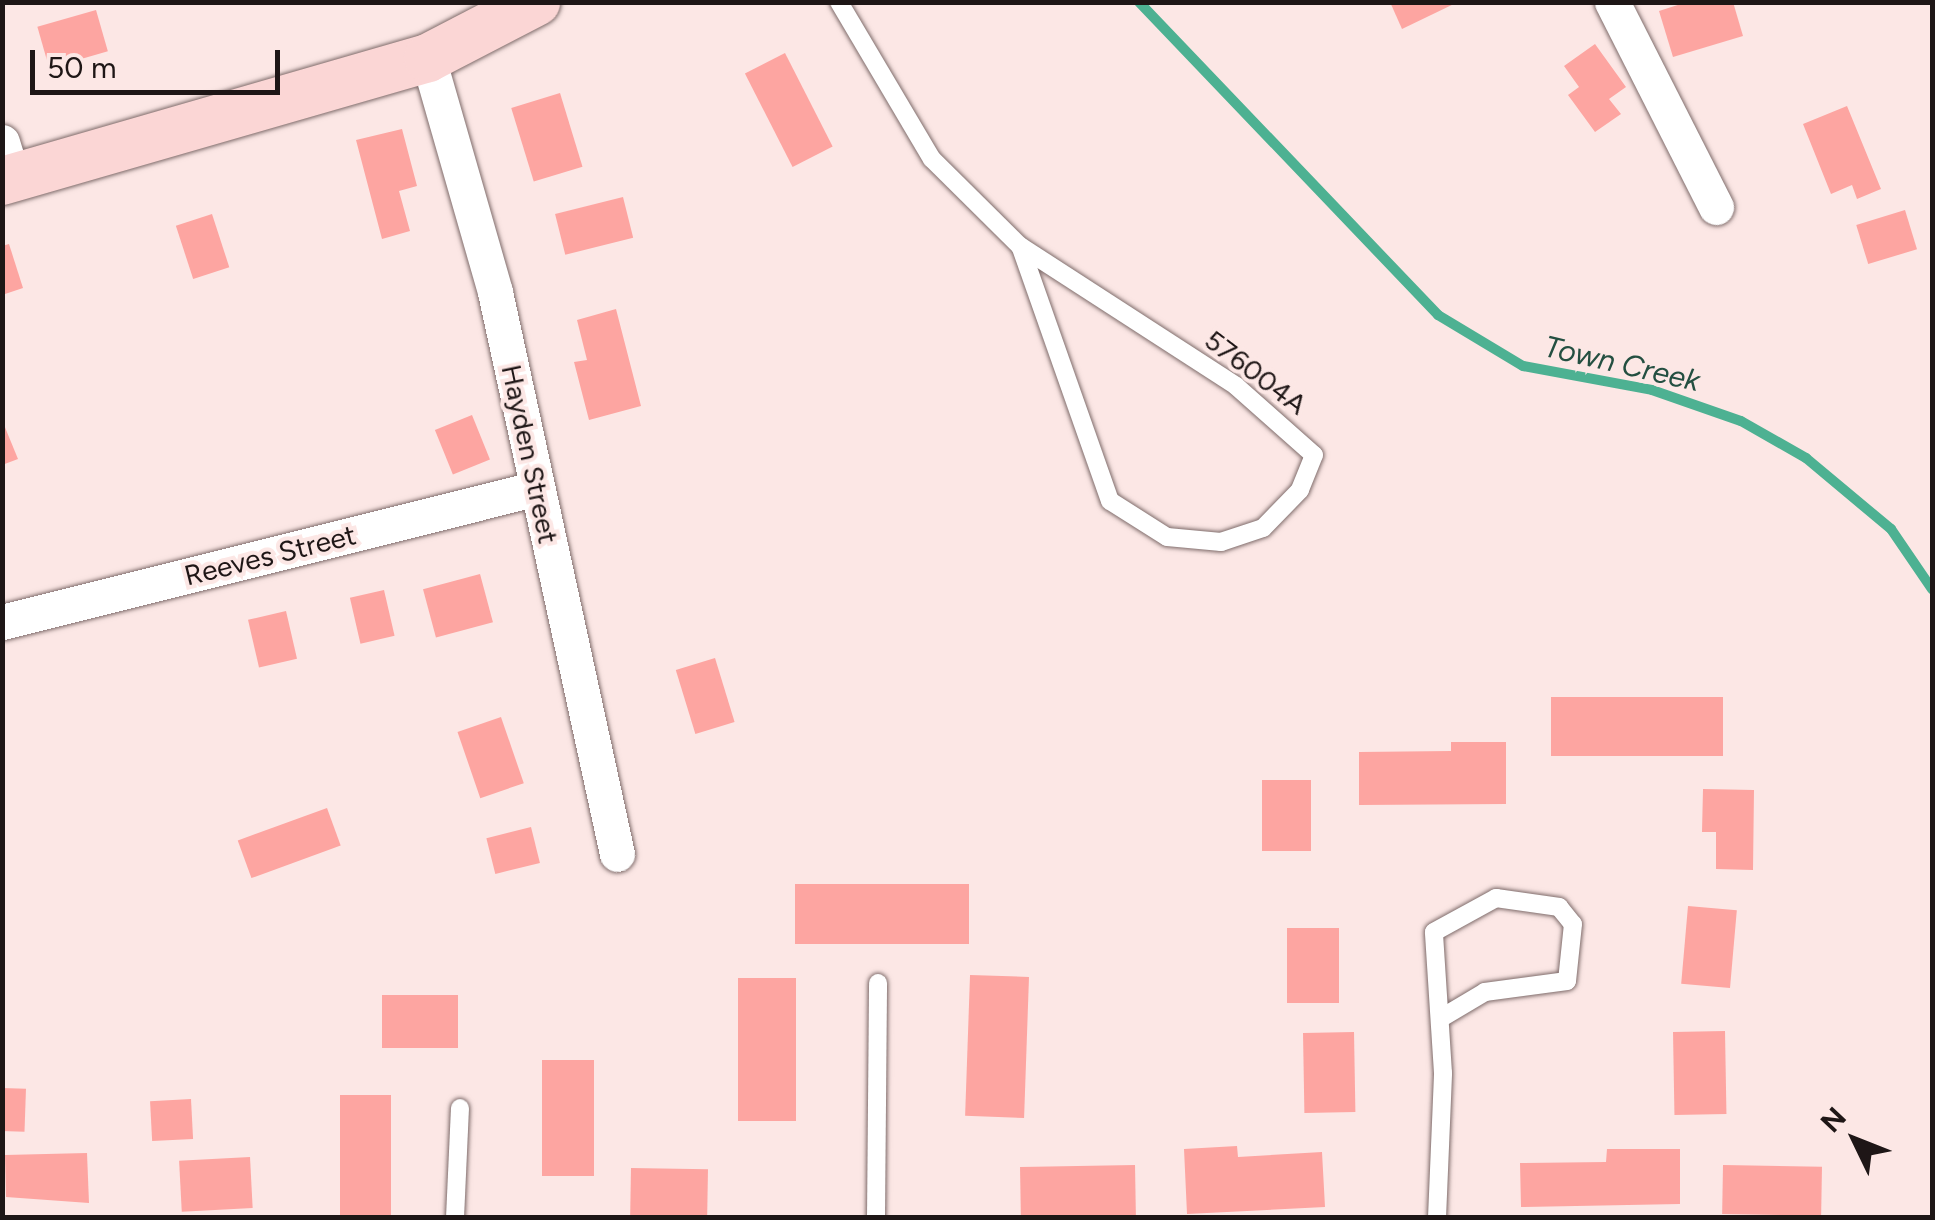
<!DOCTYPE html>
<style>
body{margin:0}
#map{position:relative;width:1935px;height:1220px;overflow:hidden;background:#fce7e5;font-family:Figtree,sans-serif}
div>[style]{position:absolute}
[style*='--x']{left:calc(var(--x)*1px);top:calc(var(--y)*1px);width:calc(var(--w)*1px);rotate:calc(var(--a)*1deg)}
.stream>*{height:10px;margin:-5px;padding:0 5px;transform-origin:5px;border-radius:5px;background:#4db192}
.building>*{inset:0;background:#fda5a1;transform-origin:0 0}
.roads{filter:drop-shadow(0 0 2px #7f6c6b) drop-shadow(0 0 2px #7f6c6b)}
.lane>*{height:18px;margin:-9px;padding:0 9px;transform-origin:9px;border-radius:9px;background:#fff}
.street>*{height:35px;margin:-17.5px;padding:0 17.5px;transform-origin:17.5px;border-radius:17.5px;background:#fff}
.secondary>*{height:48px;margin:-24px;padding:0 24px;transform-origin:24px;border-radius:24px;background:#fbd6d5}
span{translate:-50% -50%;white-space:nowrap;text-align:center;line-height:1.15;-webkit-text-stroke:8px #fce7e5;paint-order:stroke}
.street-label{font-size:28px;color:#1e1616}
.water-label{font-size:30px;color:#244f41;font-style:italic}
.frame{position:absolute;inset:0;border:5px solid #1e1616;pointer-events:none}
.north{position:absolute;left:1805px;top:1090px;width:100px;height:100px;-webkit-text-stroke:8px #fce7e5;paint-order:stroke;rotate:313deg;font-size:28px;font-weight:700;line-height:40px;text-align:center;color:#1e1616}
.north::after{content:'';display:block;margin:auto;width:35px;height:45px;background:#1e1616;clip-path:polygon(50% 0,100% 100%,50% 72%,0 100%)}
.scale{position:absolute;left:30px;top:50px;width:250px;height:45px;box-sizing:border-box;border:5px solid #1e1616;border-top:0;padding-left:12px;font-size:30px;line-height:35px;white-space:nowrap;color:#1e1616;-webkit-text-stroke:8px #fce7e5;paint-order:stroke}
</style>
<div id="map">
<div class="stream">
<div style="--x:1139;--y:2;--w:433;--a:46.3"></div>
<div style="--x:1438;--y:315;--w:99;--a:31"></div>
<div style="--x:1523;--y:366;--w:131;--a:10.5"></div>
<div style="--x:1652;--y:390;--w:94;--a:19.2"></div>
<div style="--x:1741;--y:421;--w:75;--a:29.6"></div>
<div style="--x:1806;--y:458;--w:111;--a:39.9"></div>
<div style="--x:1891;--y:529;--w:73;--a:55.7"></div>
</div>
<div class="building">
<div style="clip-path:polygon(1390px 2px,1458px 2px,1402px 29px)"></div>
<div style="clip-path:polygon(1687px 2px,1733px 2px,1743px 36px,1673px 57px,1659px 11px)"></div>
<div style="left:96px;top:10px;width:43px;height:61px;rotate:74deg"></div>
<div style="clip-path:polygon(1595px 44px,1626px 87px,1609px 99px,1621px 114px,1595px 132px,1568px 95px,1579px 87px,1564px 66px)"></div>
<div style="left:785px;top:53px;width:105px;height:45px;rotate:63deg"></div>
<div style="left:560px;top:93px;width:77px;height:51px;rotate:73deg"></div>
<div style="clip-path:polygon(1847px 106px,1881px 189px,1857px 199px,1852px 185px,1831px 194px,1803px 124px)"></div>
<div style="clip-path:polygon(402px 129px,417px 186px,399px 191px,410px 231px,382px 239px,356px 140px)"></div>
<div style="left:623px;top:197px;width:42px;height:70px;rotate:76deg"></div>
<div style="left:1905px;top:210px;width:41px;height:51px;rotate:73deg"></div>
<div style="left:212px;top:214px;width:56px;height:38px;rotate:72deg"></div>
<div style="clip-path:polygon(9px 244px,23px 288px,2px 295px,2px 246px)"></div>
<div style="clip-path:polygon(616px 309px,641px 406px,589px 420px,574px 362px,587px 360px,577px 320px)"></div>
<div style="left:472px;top:415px;width:48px;height:40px;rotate:68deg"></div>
<div style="clip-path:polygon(2px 420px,18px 459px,2px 465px)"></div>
<div style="left:480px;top:574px;width:50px;height:59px;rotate:75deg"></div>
<div style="left:384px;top:590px;width:47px;height:35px;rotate:77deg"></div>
<div style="left:286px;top:611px;width:49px;height:39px;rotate:77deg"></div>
<div style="left:715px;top:658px;width:67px;height:41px;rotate:73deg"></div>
<div style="left:1723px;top:697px;width:59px;height:172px;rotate:90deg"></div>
<div style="left:501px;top:717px;width:70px;height:46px;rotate:71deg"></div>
<div style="clip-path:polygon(1451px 742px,1506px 742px,1506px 804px,1359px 805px,1359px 752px,1451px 751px)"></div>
<div style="left:1262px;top:780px;width:49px;height:71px"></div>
<div style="clip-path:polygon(1703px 789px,1754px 790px,1753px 870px,1716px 869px,1716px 832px,1702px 832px)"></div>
<div style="left:327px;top:808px;width:40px;height:95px;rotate:70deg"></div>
<div style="left:531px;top:827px;width:37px;height:46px;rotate:76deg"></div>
<div style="left:795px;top:884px;width:174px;height:60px"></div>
<div style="left:1688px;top:906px;width:49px;height:78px;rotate:5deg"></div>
<div style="left:1287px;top:928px;width:52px;height:75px"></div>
<div style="left:1029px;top:977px;width:141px;height:59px;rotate:92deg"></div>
<div style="left:738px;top:978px;width:58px;height:143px"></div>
<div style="left:382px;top:995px;width:76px;height:53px"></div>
<div style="left:1725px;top:1031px;width:83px;height:52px;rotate:89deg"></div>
<div style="left:1354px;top:1032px;width:80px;height:51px;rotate:89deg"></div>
<div style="left:542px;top:1060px;width:52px;height:116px"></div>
<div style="left:2px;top:1088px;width:24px;height:43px;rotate:2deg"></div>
<div style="left:340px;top:1095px;width:51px;height:121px"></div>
<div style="left:191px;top:1099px;width:40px;height:41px;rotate:87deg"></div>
<div style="clip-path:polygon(1237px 1146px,1238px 1157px,1322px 1152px,1325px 1207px,1187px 1214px,1184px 1149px)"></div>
<div style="clip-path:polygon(1607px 1149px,1680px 1149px,1680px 1204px,1521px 1207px,1520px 1163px,1606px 1162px)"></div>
<div style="clip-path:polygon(87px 1153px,89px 1203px,6px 1197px,5px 1155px)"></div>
<div style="left:250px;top:1157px;width:51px;height:71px;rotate:87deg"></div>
<div style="left:1135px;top:1165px;width:53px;height:115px;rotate:89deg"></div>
<div style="left:1723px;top:1165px;width:99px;height:49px;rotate:1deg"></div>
<div style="left:631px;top:1168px;width:77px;height:50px;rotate:1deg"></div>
</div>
<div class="roads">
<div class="lane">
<div style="--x:839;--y:2;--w:182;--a:59.4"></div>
<div style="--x:932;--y:159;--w:124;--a:44.7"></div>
<div style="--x:1020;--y:246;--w:257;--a:32.9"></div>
<div style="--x:1236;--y:386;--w:104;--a:41.5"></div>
<div style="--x:1314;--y:455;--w:38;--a:112"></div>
<div style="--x:1300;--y:490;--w:53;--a:134.2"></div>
<div style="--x:1263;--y:528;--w:44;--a:161.6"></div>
<div style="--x:1221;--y:542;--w:54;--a:-174.7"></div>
<div style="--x:1167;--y:537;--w:67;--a:-147.7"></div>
<div style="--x:1110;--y:501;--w:270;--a:-109.4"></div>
<div style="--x:455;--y:1218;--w:110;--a:-87.4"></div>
<div style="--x:876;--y:1218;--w:235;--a:-89.5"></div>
<div style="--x:1437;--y:1218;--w:145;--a:-87.6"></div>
<div style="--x:1443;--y:1073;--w:141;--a:-93.7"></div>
<div style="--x:1434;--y:932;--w:71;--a:-28.7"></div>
<div style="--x:1496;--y:898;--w:64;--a:8.1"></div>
<div style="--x:1559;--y:907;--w:22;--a:51"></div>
<div style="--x:1573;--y:924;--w:57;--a:96"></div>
<div style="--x:1567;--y:981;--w:83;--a:172.4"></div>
<div style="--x:1485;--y:992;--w:49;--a:149.2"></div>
</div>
<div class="street">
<div style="--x:1612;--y:2;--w:230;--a:63.1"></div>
<div style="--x:428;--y:58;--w:243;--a:74"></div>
<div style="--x:495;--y:292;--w:575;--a:77.75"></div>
<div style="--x:2;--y:142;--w:38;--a:73"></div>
<div style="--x:2;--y:622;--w:552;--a:-14.04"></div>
</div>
<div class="secondary">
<div style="--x:2;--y:181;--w:443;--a:-16.1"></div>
<div style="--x:428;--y:58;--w:122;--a:-27.4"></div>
</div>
</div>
<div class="street-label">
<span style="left:1256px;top:372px;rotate:37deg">576004A</span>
<span style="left:530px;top:454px;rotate:78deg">Hayden Street</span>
<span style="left:270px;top:555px;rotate:-14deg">Reeves Street</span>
</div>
<div class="water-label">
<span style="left:1622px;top:364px;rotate:13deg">Town Creek</span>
</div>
<div class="frame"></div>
<div class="north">N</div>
<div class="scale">50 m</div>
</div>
